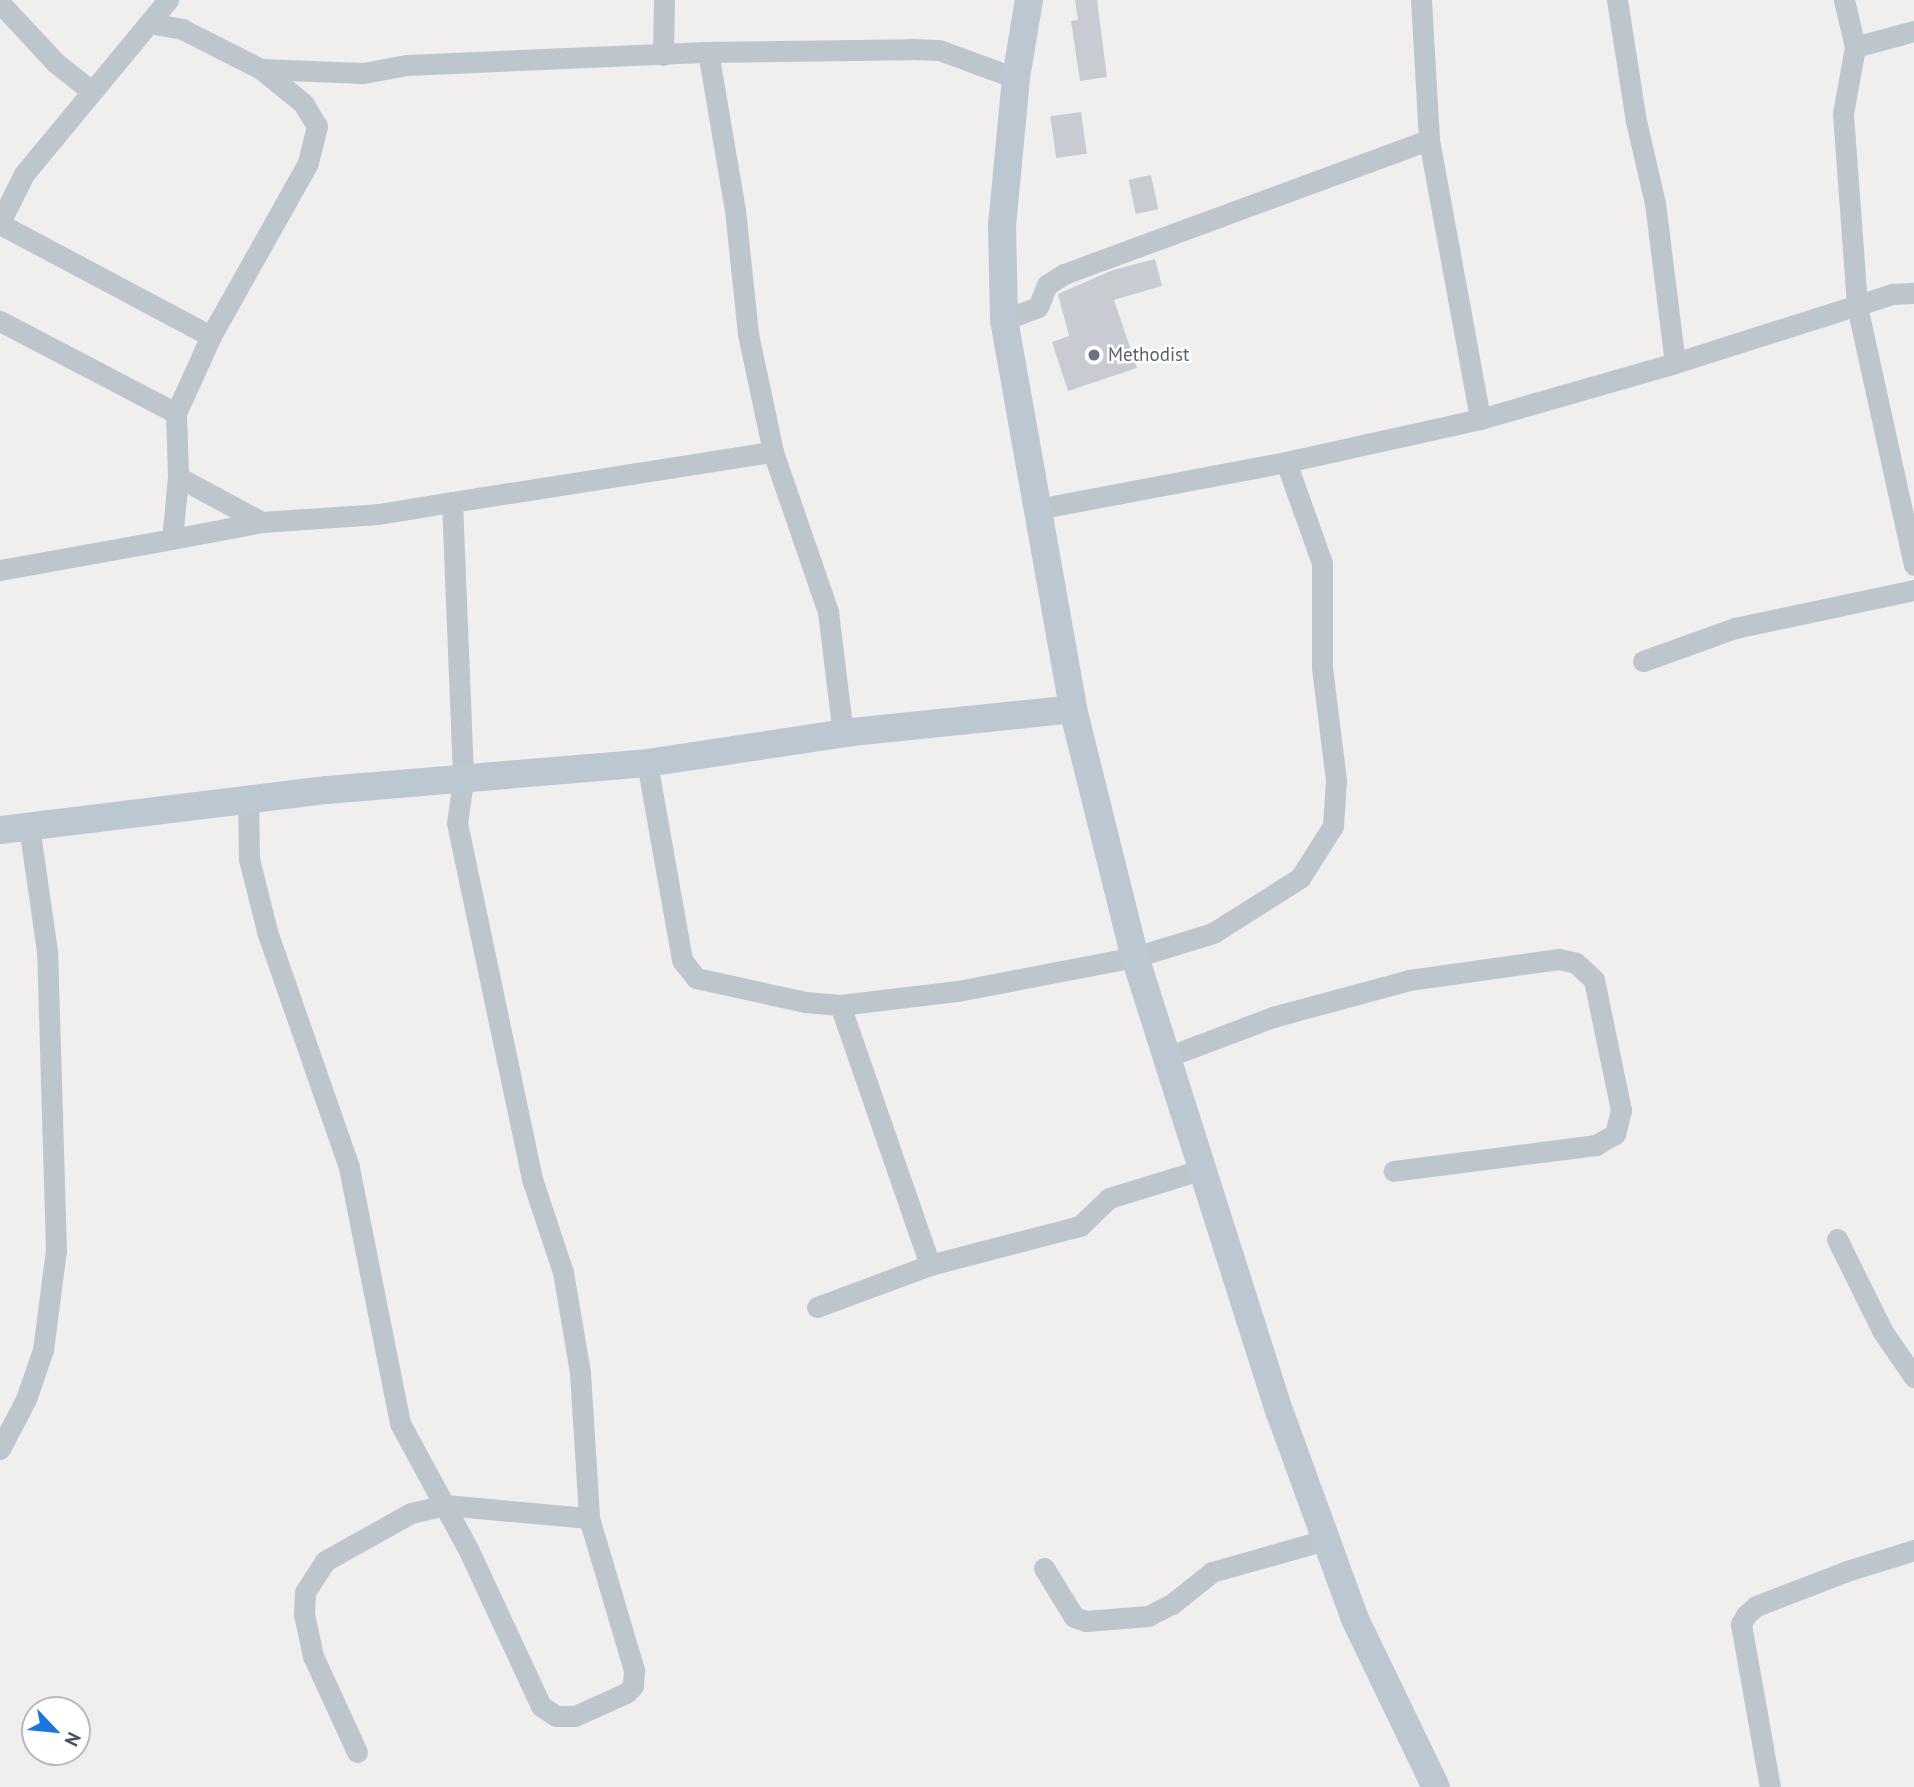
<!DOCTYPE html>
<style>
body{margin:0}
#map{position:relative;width:1914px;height:1787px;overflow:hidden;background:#f1eeee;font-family:"PT Sans",sans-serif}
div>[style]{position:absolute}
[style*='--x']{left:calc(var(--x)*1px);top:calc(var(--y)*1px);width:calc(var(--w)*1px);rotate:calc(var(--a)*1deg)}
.building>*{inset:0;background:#c8cbd1;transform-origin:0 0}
.street>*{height:21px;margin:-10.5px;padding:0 10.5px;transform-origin:10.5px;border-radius:10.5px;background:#bdc6cd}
.secondary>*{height:28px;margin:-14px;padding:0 14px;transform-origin:14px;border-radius:14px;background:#bcc7d2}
.dots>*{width:19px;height:19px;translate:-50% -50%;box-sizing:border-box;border:4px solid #fff;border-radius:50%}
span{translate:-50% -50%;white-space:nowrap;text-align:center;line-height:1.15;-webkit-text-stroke:5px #fff;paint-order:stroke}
.worship-label{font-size:19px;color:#5b616d}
.left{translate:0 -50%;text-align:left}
.north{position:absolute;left:21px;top:1696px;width:70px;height:70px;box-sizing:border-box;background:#fff;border:2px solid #b5babe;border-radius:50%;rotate:116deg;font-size:19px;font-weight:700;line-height:28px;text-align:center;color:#47525c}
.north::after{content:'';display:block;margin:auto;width:24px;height:32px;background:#1a75df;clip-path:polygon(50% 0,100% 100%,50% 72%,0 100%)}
</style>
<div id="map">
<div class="building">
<div style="clip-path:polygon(1075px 0,1097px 0,1107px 77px,1080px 81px,1071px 21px,1078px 20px)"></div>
<div style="left:1081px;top:112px;width:42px;height:31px;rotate:82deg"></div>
<div style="left:1151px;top:175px;width:35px;height:23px;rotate:78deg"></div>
<div style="clip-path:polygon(1155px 259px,1162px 286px,1114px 300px,1137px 368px,1068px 391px,1052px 342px,1069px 336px,1058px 294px,1113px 270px)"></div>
</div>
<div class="street">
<div style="--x:1421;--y:0;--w:140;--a:86.7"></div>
<div style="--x:1429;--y:140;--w:284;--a:79.6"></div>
<div style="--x:1617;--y:0;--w:122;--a:81.1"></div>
<div style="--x:1636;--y:121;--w:84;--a:77"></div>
<div style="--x:1655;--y:203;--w:161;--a:82.9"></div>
<div style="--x:1844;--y:0;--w:48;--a:76.8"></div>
<div style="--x:1855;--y:47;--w:68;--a:100.2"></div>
<div style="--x:1843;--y:114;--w:193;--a:85.8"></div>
<div style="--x:1857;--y:306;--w:265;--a:77.6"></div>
<div style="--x:0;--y:3;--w:82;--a:47"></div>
<div style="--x:56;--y:63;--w:43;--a:38.5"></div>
<div style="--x:149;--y:23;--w:34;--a:10"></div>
<div style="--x:182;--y:29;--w:89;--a:26.9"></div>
<div style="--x:261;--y:69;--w:54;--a:39"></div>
<div style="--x:303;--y:103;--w:27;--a:59"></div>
<div style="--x:317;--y:126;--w:38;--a:104"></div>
<div style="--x:308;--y:163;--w:198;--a:119.3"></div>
<div style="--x:211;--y:336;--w:85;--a:114.4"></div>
<div style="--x:176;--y:413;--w:64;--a:88.2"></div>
<div style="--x:178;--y:477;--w:62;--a:95.5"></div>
<div style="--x:172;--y:539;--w:92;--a:-10.7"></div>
<div style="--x:262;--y:522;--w:116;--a:-3.9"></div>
<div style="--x:378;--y:514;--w:75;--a:-9.2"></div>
<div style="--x:452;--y:502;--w:279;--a:87.7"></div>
<div style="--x:463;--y:781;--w:42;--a:98.1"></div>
<div style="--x:457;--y:823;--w:364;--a:78.1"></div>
<div style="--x:532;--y:1179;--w:98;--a:71.6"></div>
<div style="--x:563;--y:1272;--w:102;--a:80.4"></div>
<div style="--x:580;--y:1373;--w:145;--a:86.4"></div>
<div style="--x:589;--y:1518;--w:159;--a:73.5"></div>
<div style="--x:634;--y:1670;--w:16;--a:94"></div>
<div style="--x:633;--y:1686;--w:10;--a:135"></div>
<div style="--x:626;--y:1693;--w:56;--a:155.7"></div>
<div style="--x:575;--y:1716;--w:19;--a:180"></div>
<div style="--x:556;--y:1716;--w:18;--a:-146"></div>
<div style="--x:541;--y:1706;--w:173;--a:-114.9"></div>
<div style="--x:468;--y:1549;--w:143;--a:-118.4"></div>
<div style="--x:400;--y:1423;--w:261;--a:-101.3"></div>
<div style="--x:349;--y:1167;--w:250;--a:-109.2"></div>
<div style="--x:267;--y:931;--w:74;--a:-104"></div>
<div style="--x:249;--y:859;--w:61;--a:-90.9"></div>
<div style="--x:1855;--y:47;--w:61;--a:-15.2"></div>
<div style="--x:708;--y:52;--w:160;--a:80.3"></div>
<div style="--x:735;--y:210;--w:125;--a:84"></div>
<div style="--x:748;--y:334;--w:121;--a:78"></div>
<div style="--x:773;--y:452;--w:169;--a:71"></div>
<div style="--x:828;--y:612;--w:123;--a:83"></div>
<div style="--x:663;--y:55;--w:55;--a:-89"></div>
<div style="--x:261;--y:69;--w:102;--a:2.2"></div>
<div style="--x:363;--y:73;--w:45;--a:-10.3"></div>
<div style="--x:407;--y:65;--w:301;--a:-2.5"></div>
<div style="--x:708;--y:52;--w:203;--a:-0.8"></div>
<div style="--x:911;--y:49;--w:28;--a:2"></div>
<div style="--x:939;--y:50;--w:82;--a:20"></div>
<div style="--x:0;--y:222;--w:54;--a:-63.4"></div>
<div style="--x:24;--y:174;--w:226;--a:-50.4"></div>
<div style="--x:0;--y:224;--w:239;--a:28"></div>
<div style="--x:1004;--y:320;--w:36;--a:-21"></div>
<div style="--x:1038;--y:307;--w:24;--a:-68"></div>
<div style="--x:1047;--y:285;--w:20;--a:-33"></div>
<div style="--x:1064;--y:274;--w:389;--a:-20.2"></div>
<div style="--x:0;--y:321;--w:199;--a:27.6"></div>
<div style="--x:178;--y:477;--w:95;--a:28.2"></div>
<div style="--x:452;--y:502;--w:325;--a:-8.9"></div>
<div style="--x:1037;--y:509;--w:253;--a:-10.7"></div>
<div style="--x:1286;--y:462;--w:199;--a:-12.5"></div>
<div style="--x:1480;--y:419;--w:203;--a:-16"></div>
<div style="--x:1675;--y:363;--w:228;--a:-17.6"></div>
<div style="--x:1892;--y:294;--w:22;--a:-3"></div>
<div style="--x:0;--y:570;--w:175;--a:-10.2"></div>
<div style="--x:1643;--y:661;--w:98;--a:-19.7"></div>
<div style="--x:1735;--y:628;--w:183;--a:-12"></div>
<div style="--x:647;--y:763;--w:200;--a:79.9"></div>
<div style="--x:682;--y:960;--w:23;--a:52"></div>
<div style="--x:696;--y:978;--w:112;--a:12.4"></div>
<div style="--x:805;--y:1002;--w:35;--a:5"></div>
<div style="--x:840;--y:1005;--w:119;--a:-6.8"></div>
<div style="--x:958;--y:991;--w:180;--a:-10.9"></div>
<div style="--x:1135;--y:957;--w:82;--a:-17.1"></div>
<div style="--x:1213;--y:933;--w:103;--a:-32.3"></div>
<div style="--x:1300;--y:878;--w:62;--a:-57.6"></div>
<div style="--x:1333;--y:826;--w:46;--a:-86.3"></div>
<div style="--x:1336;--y:780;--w:114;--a:-97.1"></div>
<div style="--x:1322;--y:667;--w:104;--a:-90"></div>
<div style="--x:1322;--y:563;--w:107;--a:-109.6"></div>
<div style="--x:840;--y:1005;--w:275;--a:70.9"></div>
<div style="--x:1167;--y:1057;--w:113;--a:-20.7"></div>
<div style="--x:1273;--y:1017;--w:141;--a:-15.2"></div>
<div style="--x:1409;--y:980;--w:151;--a:-8"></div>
<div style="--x:1559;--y:959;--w:17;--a:13"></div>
<div style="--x:1576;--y:963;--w:25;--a:43"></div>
<div style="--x:1594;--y:980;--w:133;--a:78.3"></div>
<div style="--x:1621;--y:1110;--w:25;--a:104"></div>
<div style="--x:1615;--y:1134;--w:22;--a:150"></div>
<div style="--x:1596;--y:1145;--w:204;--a:172.7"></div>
<div style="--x:1837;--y:1239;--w:104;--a:63.7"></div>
<div style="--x:1883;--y:1332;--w:55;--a:55.4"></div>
<div style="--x:817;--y:1307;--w:121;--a:-20.4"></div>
<div style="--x:930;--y:1265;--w:155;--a:-14.6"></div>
<div style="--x:1080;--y:1226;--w:40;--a:-44"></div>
<div style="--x:1109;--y:1198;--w:98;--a:-17.1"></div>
<div style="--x:0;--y:1449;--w:56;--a:-62.5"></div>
<div style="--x:26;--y:1399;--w:52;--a:-70.9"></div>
<div style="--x:43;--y:1350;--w:101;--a:-82.6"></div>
<div style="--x:56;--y:1250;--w:299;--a:-91.7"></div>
<div style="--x:47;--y:951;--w:126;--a:-98.2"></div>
<div style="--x:1044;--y:1568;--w:57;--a:58.5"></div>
<div style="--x:1074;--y:1617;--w:13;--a:18"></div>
<div style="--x:1086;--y:1621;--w:62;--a:-4.6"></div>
<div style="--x:1148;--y:1616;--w:27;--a:-27"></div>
<div style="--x:1172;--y:1604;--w:51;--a:-38.7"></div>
<div style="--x:1212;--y:1572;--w:117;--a:-15.8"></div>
<div style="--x:357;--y:1752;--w:106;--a:-114.6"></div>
<div style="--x:313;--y:1656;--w:43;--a:-102.1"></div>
<div style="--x:304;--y:1614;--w:22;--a:-87"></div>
<div style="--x:305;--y:1592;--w:37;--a:-57"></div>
<div style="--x:325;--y:1561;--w:98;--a:-29.2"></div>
<div style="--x:411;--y:1513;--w:35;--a:-13"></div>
<div style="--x:445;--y:1505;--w:145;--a:5.2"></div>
<div style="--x:1770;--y:1787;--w:166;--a:-100.1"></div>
<div style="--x:1741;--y:1624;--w:10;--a:-61"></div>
<div style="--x:1746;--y:1615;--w:13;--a:-42"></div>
<div style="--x:1756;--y:1606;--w:97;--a:-21"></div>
<div style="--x:1847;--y:1571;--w:70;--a:-17.4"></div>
</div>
<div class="secondary">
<div style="--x:1029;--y:0;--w:79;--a:99.5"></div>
<div style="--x:1016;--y:78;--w:148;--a:95.4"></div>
<div style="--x:1002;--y:225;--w:95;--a:88.8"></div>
<div style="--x:1004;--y:320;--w:395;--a:79.9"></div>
<div style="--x:1073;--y:709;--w:256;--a:76"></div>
<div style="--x:1135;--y:957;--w:478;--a:72.4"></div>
<div style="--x:1280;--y:1413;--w:219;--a:70"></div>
<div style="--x:1355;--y:1619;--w:187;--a:64.3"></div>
<div style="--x:0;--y:830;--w:329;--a:-7"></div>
<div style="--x:327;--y:790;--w:321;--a:-4.8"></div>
<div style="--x:647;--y:763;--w:207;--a:-8.6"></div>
<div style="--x:852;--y:732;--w:222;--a:-5.9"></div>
</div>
<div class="dots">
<div style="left:1094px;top:355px;background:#6b7280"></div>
</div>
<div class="worship-label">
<span class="left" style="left:1108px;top:355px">Methodist</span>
</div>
<div class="north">N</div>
</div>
